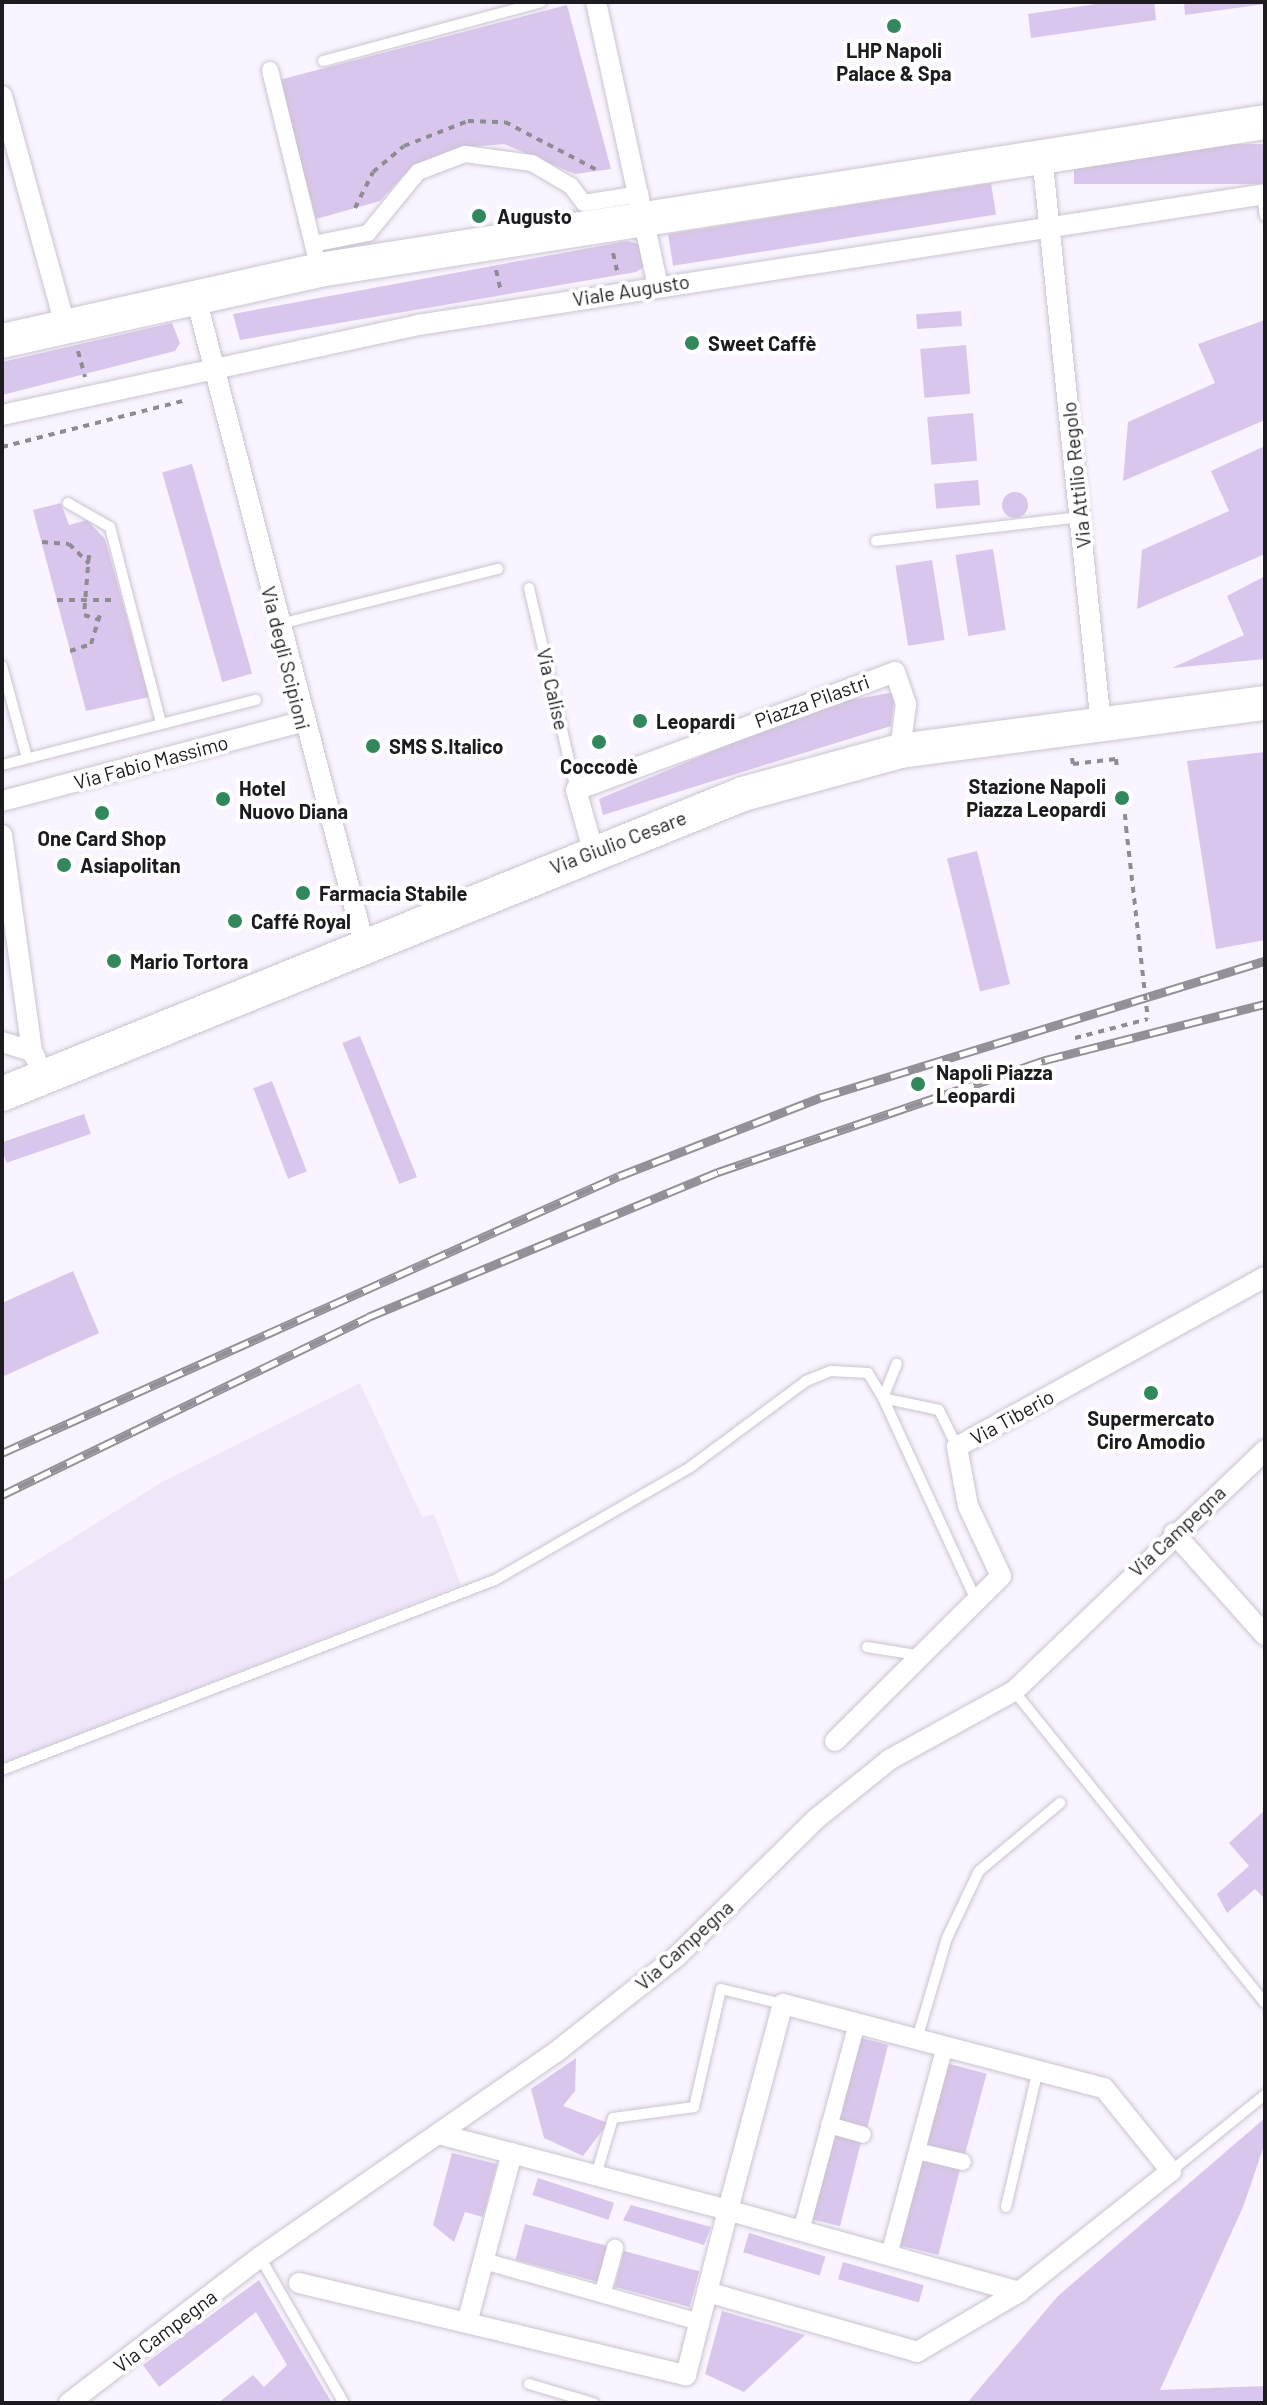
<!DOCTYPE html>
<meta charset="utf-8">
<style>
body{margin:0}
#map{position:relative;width:1267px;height:2405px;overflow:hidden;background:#f9f4ff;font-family:Barlow,sans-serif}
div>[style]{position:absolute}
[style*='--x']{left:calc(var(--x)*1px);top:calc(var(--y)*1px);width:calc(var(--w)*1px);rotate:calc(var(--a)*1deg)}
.built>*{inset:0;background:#efe6fa}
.green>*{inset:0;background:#d9c6ec;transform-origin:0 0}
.round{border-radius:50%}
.path>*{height:4px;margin-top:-2px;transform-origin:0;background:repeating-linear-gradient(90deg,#8e8b92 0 6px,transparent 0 12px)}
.roads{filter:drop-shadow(0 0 2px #cac4d0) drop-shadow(0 0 2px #cac4d0)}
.service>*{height:10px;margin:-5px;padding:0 5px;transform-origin:5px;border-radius:5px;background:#fff}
.pedestrian>*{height:16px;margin:-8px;padding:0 8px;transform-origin:8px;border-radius:8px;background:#fff}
.minor>*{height:20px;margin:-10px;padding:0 10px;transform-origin:10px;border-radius:10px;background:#fff}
.primary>*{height:34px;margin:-17px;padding:0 17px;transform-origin:17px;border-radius:17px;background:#fff}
.rail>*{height:9px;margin-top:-4.5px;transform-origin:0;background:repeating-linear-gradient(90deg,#fff 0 18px,#949098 0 36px);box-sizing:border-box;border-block:2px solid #949098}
.path-bridge>*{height:4px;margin-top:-2px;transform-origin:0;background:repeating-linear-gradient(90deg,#8e8b92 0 6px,transparent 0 12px)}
.dots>*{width:22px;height:22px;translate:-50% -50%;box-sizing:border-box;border:4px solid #fff;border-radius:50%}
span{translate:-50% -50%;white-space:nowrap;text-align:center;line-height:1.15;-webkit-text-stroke:8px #fff;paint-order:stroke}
.poi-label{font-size:20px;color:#1d1b1f;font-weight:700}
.left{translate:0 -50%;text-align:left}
.right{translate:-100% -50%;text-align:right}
.street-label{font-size:20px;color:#1d1b1f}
.frame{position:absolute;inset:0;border:4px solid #1d1b1f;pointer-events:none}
</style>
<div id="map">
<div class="built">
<div style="clip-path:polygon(360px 1383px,422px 1517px,434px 1514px,461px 1585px,2px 1764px,2px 1582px,162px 1482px)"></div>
</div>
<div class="green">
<div style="clip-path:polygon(1110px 2px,1154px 2px,1156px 20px,1031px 38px,1028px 14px)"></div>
<div style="clip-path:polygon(1184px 2px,1265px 2px,1265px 4px,1185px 15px)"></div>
<div style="clip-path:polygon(567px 5px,611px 169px,575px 174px,504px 144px,469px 147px,404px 175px,380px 201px,316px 219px,279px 80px)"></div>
<div style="left:1265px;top:144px;width:40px;height:191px;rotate:90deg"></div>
<div style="left:991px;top:183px;width:32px;height:327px;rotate:81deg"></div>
<div style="clip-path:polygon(627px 241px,640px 244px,646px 266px,636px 272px,240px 340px,233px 314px)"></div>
<div style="left:961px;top:311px;width:15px;height:45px;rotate:86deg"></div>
<div style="clip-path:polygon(1265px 320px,1265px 420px,1123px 481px,1128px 422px,1215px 383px,1198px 344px)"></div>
<div style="clip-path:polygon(172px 323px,180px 343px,175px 351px,2px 395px,2px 362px)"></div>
<div style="left:966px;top:345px;width:49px;height:46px;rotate:85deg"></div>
<div style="left:973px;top:413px;width:48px;height:46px;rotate:85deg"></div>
<div style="clip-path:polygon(1265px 446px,1265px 554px,1137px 609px,1142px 550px,1229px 511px,1211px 471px)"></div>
<div style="left:192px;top:464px;width:218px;height:31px;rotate:74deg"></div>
<div style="left:978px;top:480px;width:25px;height:44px;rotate:85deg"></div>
<div class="round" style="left:1002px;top:492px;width:26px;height:26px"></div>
<div style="clip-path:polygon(61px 503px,69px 525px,87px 520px,105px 539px,149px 697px,86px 711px,33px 510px)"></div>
<div style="left:993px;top:549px;width:82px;height:38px;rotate:81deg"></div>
<div style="left:932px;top:560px;width:81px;height:37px;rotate:81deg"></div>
<div style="clip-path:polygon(1265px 576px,1265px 659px,1172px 668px,1244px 635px,1227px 596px)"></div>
<div style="clip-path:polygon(895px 692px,891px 726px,603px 815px,599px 799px,823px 705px)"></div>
<div style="clip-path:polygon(1265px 752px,1265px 940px,1216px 949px,1187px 761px)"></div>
<div style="left:977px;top:851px;width:137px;height:31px;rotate:76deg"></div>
<div style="left:360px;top:1036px;width:152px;height:19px;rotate:68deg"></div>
<div style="left:272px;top:1081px;width:97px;height:20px;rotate:69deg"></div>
<div style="left:84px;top:1114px;width:21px;height:89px;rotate:71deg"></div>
<div style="clip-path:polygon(73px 1271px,99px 1333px,2px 1377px,2px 1303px)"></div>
<div style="clip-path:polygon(1265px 1810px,1265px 1899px,1255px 1889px,1227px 1913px,1217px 1894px,1249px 1866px,1229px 1843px)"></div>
<div style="left:857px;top:2037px;width:32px;height:85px;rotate:14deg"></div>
<div style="clip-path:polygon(576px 2058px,575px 2091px,563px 2106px,608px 2123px,583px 2156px,544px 2138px,531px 2089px)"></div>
<div style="left:946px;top:2063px;width:42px;height:84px;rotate:15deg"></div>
<div style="clip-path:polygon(1265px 2118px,1265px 2143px,1243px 2207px,1160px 2390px,1265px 2386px,1265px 2403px,967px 2403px,1058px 2296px)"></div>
<div style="left:830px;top:2134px;width:32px;height:87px;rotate:14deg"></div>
<div style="clip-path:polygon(452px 2153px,497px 2164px,483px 2217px,465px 2212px,454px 2242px,433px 2225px)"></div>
<div style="left:921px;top:2160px;width:40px;height:88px;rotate:14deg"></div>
<div style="left:538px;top:2178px;width:80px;height:18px;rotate:18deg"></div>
<div style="clip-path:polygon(631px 2205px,711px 2227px,704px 2245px,623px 2220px)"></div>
<div style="left:525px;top:2224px;width:86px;height:37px;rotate:15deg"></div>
<div style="left:749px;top:2233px;width:80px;height:20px;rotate:17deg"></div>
<div style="left:624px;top:2251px;width:78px;height:37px;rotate:15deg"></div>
<div style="left:843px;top:2262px;width:84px;height:18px;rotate:16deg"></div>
<div style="clip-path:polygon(259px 2280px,332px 2403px,218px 2403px,253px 2375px,264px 2387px,287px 2365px,256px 2312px,159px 2387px,143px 2365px)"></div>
<div style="clip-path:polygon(722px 2311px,805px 2335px,744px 2392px,705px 2374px)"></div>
</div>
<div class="path">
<div style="--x:355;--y:208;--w:40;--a:-63.4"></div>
<div style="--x:373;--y:172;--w:40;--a:-40"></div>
<div style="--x:404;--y:146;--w:69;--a:-21.3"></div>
<div style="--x:468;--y:121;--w:37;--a:2"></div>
<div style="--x:505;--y:122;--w:106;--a:27.5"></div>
<div style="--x:613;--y:253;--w:18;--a:77"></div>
<div style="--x:496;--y:270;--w:23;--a:77"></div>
<div style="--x:78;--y:351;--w:27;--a:75"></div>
<div style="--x:2;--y:447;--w:191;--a:-14.3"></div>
<div style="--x:42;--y:542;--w:27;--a:4"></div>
<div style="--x:69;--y:544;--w:28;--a:44"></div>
<div style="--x:89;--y:555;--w:60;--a:94.8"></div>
<div style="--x:84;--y:615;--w:16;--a:18"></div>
<div style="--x:57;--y:600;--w:54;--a:0"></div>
<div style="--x:70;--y:651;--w:22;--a:-18"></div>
<div style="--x:91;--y:644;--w:31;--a:-73"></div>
<div style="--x:1072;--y:758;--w:6;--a:81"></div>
<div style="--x:1073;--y:764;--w:43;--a:-6.6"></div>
<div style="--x:1116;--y:759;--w:11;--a:85"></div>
<div style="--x:1125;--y:814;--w:13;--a:86"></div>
<div style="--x:302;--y:913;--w:15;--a:70"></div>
<div style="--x:1075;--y:1038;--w:75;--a:-14.6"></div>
</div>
<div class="roads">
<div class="service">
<div style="--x:323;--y:61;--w:226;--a:-15.1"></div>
<div style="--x:1262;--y:195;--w:21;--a:82"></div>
<div style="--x:68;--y:503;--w:48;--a:29.7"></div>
<div style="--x:110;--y:527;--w:203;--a:75.4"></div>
<div style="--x:876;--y:541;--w:205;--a:-6.7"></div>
<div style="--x:529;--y:588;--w:207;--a:76.9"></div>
<div style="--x:280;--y:624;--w:225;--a:-14.2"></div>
<div style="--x:2;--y:666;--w:95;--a:74.8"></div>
<div style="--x:2;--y:765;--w:262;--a:-14.4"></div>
<div style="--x:883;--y:1398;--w:37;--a:-68"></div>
<div style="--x:957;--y:1447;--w:41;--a:-115.9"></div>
<div style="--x:939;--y:1410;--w:57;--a:-167.9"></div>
<div style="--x:883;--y:1398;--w:222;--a:65.3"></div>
<div style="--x:867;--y:1647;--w:51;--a:9.1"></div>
<div style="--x:1014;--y:1691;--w:400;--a:51.2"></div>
<div style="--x:2;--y:1770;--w:528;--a:-21.08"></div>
<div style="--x:495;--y:1580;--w:224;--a:-30"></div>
<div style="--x:689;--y:1468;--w:146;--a:-36.6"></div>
<div style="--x:806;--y:1381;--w:27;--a:-22"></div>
<div style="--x:831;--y:1371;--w:37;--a:3"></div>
<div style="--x:868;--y:1373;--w:29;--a:59"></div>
<div style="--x:917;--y:2039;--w:105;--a:-73.5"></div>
<div style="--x:947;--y:1938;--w:74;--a:-64.5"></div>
<div style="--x:979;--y:1871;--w:106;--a:-40"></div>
<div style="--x:1171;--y:2171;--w:121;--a:-39"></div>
<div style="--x:596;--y:2175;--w:59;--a:-73.4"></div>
<div style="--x:613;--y:2118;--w:82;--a:-7.7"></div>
<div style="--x:694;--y:2107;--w:121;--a:-77.1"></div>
<div style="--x:721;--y:1989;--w:64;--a:13.6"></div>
<div style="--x:1006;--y:2207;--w:141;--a:-76.9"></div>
<div style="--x:260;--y:2257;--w:168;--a:60.1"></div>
<div style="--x:529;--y:2384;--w:67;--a:16.5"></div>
</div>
<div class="pedestrian">
<div style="--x:270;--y:70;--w:188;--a:76.2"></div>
<div style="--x:313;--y:244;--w:56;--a:-11.3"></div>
<div style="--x:368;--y:233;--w:79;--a:-50.7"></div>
<div style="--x:418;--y:172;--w:50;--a:-21"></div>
<div style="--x:465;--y:154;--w:68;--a:7.7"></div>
<div style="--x:532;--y:163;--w:45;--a:30.5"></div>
<div style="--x:571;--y:186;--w:21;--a:53"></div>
<div style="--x:584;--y:203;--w:57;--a:-9.1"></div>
<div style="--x:829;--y:2125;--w:35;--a:16"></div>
<div style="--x:917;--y:2151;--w:47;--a:13.4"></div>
<div style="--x:801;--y:2231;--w:215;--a:-74.9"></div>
<div style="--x:889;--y:2255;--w:216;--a:-75"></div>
<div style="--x:484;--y:2261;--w:223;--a:15.8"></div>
<div style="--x:603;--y:2292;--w:46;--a:-74.7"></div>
</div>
<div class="minor">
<div style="--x:596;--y:2;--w:291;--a:77.7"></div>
<div style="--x:2;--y:96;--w:237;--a:74.6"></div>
<div style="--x:1042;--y:155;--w:573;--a:84.09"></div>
<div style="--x:196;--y:298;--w:672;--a:75.43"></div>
<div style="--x:2;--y:415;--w:426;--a:-12.2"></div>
<div style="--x:418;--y:325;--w:857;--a:-8.79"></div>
<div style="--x:2;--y:801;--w:309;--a:-14.8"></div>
<div style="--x:2;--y:835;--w:218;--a:82.1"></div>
<div style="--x:593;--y:850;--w:62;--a:-105.8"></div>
<div style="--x:576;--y:790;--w:340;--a:-20.3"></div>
<div style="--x:895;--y:672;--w:34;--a:71"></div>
<div style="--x:906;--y:704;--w:47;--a:97.3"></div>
<div style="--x:2;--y:1042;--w:31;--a:17"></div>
<div style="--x:32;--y:1051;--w:9;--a:63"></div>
<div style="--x:1174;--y:1533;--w:137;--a:48.3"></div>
<div style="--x:835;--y:1741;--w:234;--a:-44.8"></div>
<div style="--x:1001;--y:1576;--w:77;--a:-115.2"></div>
<div style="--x:968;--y:1506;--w:60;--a:-100.6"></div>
<div style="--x:957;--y:1447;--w:352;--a:-28.9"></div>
<div style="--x:299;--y:2283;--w:398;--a:13.4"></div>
<div style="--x:686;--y:2375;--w:170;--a:-75.7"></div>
<div style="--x:728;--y:2210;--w:213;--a:-75.1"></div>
<div style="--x:783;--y:2004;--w:332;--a:14.7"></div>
<div style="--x:1104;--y:2088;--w:107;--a:51.1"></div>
<div style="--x:1171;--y:2171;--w:194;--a:141.5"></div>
<div style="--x:1019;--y:2292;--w:302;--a:-164.3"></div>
<div style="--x:728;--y:2210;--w:299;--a:-165.3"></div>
<div style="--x:707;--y:2292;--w:218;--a:15.9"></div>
<div style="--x:917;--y:2352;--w:118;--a:-30.5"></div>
<div style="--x:467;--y:2323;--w:176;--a:-75.2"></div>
<div style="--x:69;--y:2403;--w:240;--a:-37.4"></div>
<div style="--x:260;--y:2257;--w:359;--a:-34.7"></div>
<div style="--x:555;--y:2053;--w:154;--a:-38.4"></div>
<div style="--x:676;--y:1957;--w:197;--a:-44.6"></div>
<div style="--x:816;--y:1819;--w:94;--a:-38.9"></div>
<div style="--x:889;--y:1760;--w:143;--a:-28.9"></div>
<div style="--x:1014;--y:1691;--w:348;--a:-43.8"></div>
</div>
<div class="primary">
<div style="--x:2;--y:341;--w:325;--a:-12.6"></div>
<div style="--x:319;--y:270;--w:958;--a:-8.89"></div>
<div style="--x:2;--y:1094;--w:799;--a:-22.04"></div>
<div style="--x:743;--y:794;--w:163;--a:-15.3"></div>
<div style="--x:900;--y:751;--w:368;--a:-7.5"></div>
</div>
</div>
<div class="rail">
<div style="--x:2;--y:1453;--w:676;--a:-24.18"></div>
<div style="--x:619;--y:1176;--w:218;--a:-21.3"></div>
<div style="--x:822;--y:1097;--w:463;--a:-17.1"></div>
<div style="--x:2;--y:1495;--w:407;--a:-25.9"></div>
<div style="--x:368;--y:1317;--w:379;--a:-22.5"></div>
<div style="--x:718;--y:1172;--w:346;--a:-18.9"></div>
<div style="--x:1045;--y:1060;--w:227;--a:-14.3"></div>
</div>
<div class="path-bridge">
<div style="--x:1126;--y:827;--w:193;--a:83.5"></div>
</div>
<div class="dots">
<div style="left:894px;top:26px;background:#32885c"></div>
<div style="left:479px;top:216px;background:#32885c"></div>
<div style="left:692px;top:343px;background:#32885c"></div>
<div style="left:640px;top:721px;background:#32885c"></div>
<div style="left:599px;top:742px;background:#32885c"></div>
<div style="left:373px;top:746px;background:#32885c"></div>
<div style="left:1122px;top:798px;background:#32885c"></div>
<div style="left:223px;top:799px;background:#32885c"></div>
<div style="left:102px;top:813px;background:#32885c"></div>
<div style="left:64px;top:865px;background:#32885c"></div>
<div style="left:303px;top:893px;background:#32885c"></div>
<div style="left:235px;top:921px;background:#32885c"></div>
<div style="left:114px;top:961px;background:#32885c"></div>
<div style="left:918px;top:1084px;background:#32885c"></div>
<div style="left:1151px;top:1393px;background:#32885c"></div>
</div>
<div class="poi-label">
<span style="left:894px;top:62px">LHP Napoli<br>Palace &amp; Spa</span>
<span class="left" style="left:497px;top:216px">Augusto</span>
<span class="left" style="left:708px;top:343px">Sweet Caffè</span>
<span class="left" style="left:656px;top:721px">Leopardi</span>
<span class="left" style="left:389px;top:746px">SMS S.Italico</span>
<span style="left:599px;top:766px">Coccodè</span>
<span class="right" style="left:1106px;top:798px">Stazione Napoli<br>Piazza Leopardi</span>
<span class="left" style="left:239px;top:800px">Hotel<br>Nuovo Diana</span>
<span style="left:102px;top:838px">One Card Shop</span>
<span class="left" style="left:80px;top:865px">Asiapolitan</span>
<span class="left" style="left:319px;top:893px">Farmacia Stabile</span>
<span class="left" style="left:251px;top:921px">Caffé Royal</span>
<span class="left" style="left:130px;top:961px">Mario Tortora</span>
<span class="left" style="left:936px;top:1084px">Napoli Piazza<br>Leopardi</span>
<span style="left:1151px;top:1430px">Supermercato<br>Ciro Amodio</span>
</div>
<div class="street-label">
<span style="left:631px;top:290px;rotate:-9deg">Viale Augusto</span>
<span style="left:1076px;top:475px;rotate:-96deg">Via Attilio Regolo</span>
<span style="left:286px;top:658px;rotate:76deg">Via degli Scipioni</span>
<span style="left:553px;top:689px;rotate:77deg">Via Calise</span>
<span style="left:812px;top:701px;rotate:-20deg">Piazza Pilastri</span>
<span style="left:151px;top:762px;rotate:-15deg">Via Fabio Massimo</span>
<span style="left:618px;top:842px;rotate:-21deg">Via Giulio Cesare</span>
<span style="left:1012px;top:1417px;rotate:-29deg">Via Tiberio</span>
<span style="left:1177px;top:1531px;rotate:-43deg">Via Campegna</span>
<span style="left:684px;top:1945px;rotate:-42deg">Via Campegna</span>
<span style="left:165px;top:2331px;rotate:-37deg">Via Campegna</span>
</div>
<div class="frame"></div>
</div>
